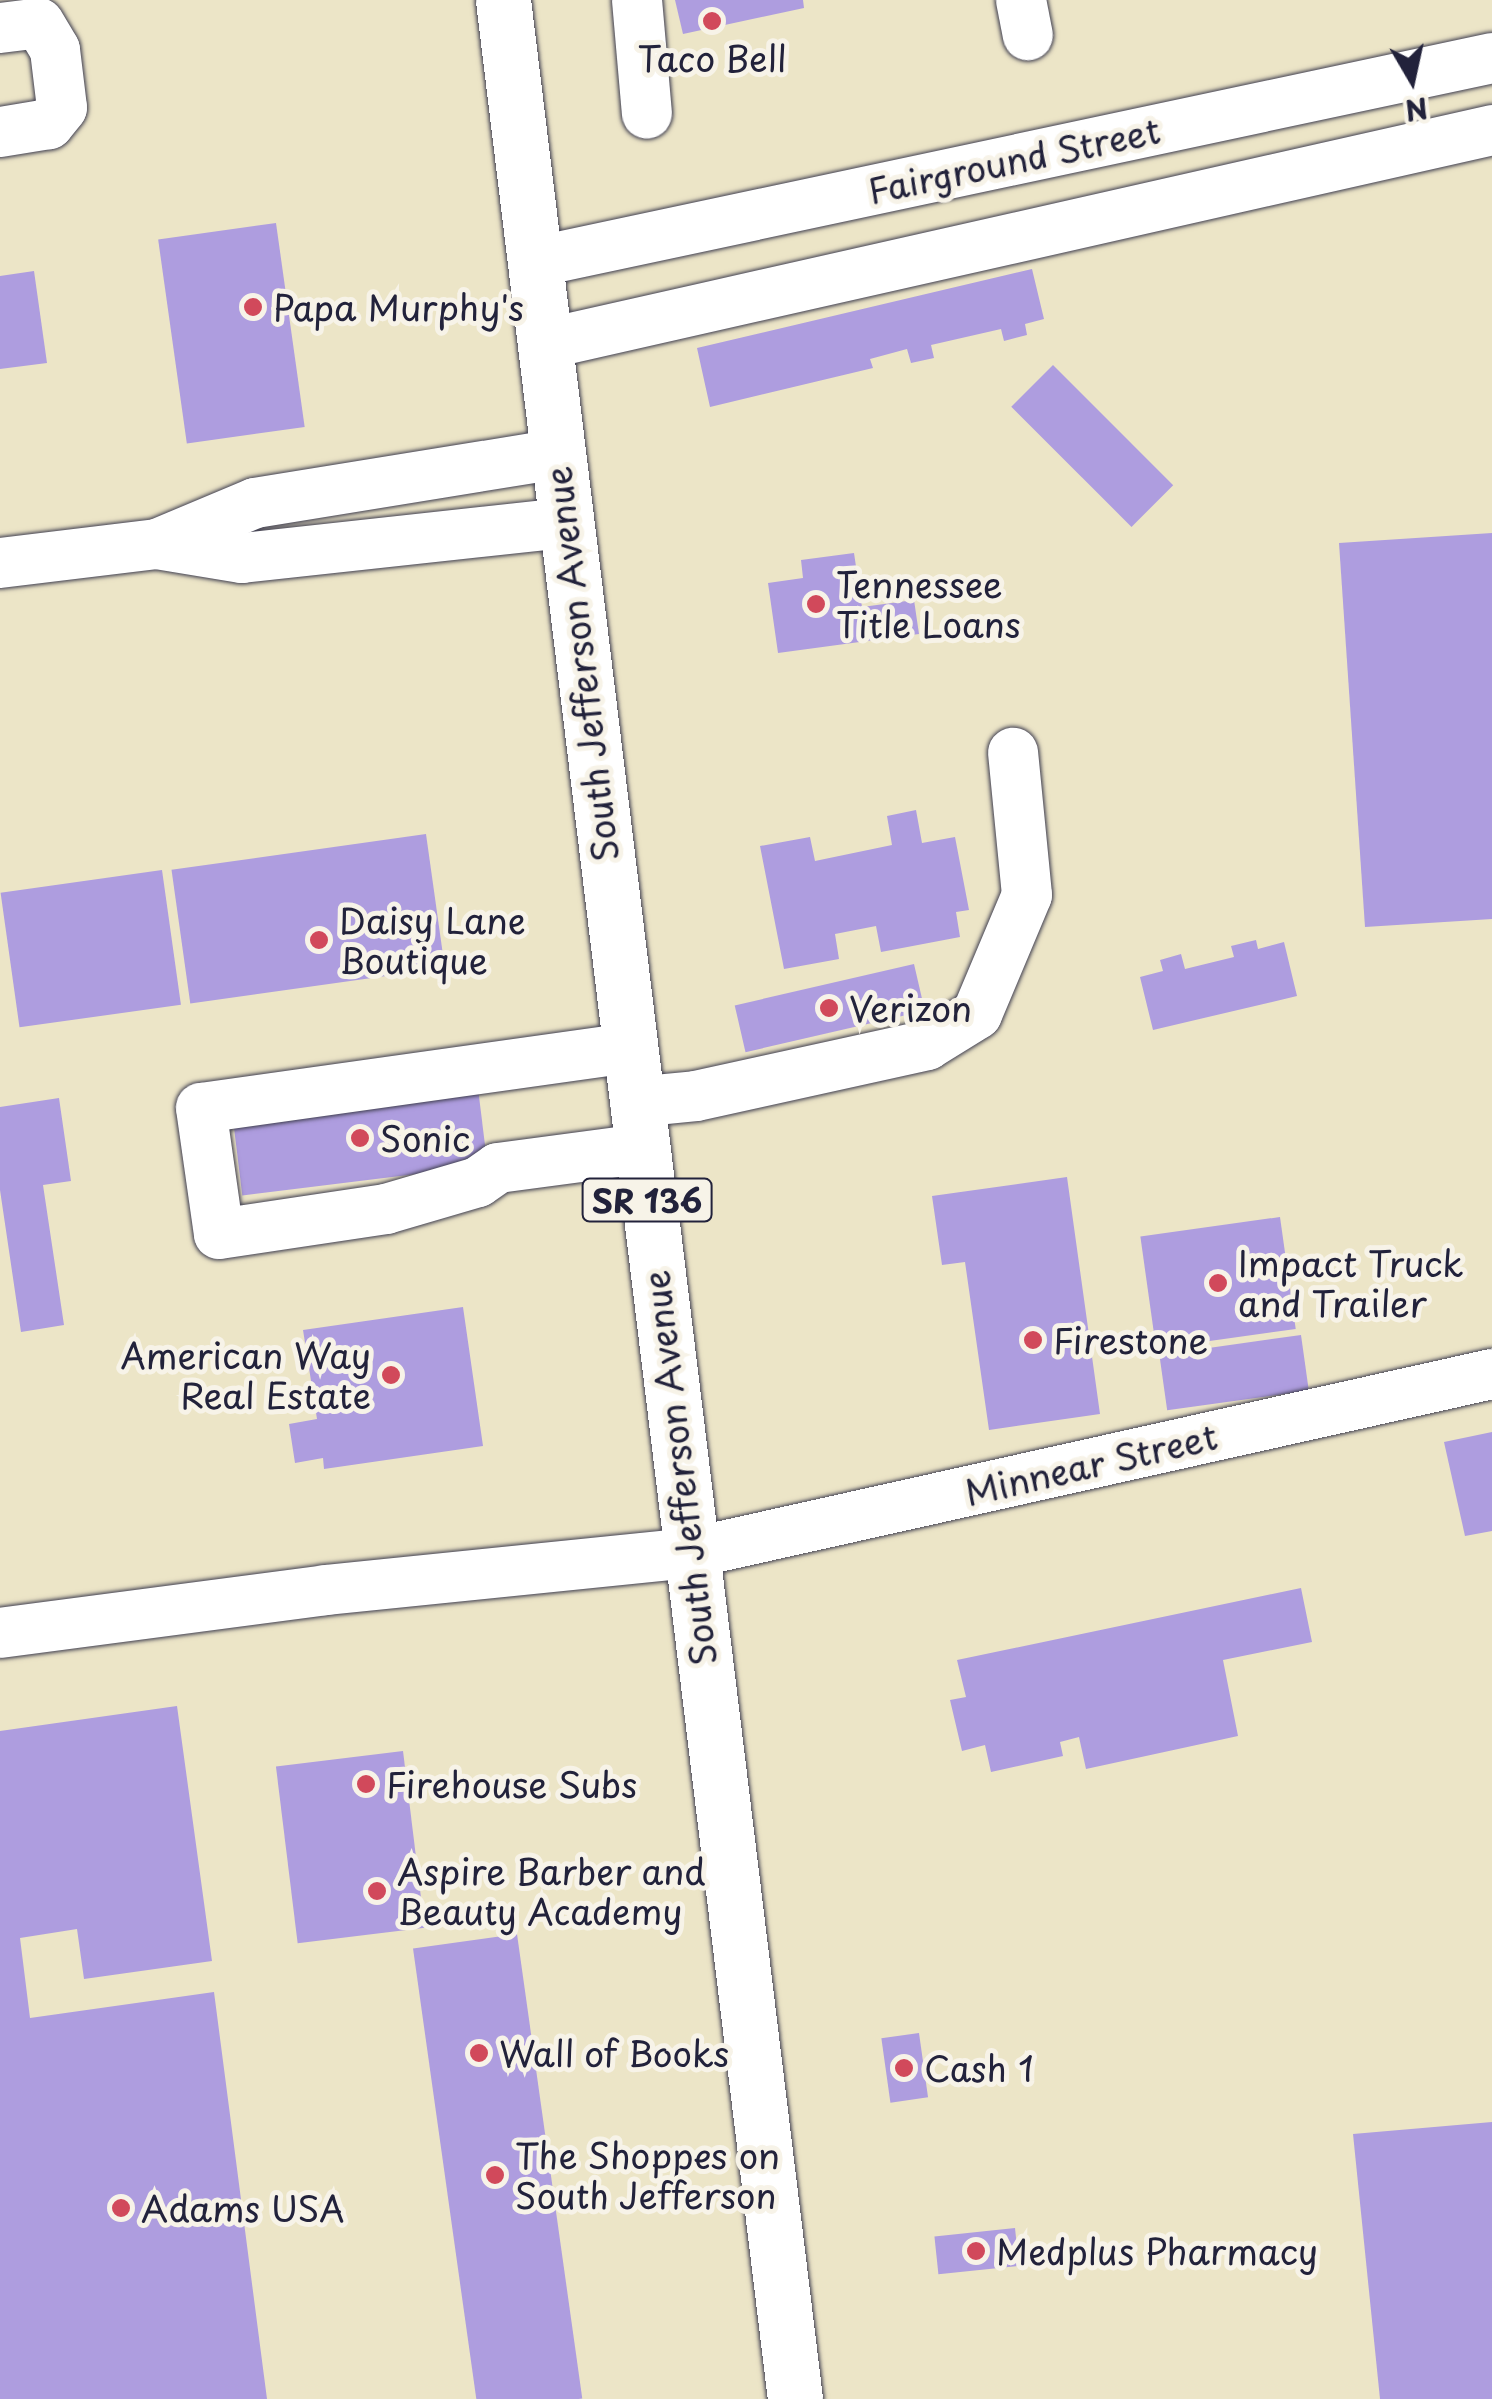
<!DOCTYPE html>
<style>
body{margin:0}
#map{position:relative;width:1492px;height:2399px;overflow:hidden;background:#ece5c7;font-family:"Playpen Sans",sans-serif}
div>[style]{position:absolute}
[style*='--x']{left:calc(var(--x)*1px);top:calc(var(--y)*1px);width:calc(var(--w)*1px);rotate:calc(var(--a)*1deg)}
.building>*{inset:0;background:#ae9ddf;transform-origin:0 0}
.roads{filter:drop-shadow(0 0 2px #403f50) drop-shadow(0 0 2px #403f50)}
.minor>*{height:50px;margin:-25px;padding:0 25px;transform-origin:25px;border-radius:25px;background:#fff}
.major>*{height:55px;margin:-27.5px;padding:0 27.5px;transform-origin:27.5px;border-radius:27.5px;background:#fff}
.dots>*{width:28px;height:28px;translate:-50% -50%;box-sizing:border-box;border:5px solid #f7f3e8;border-radius:50%}
span{translate:-50% -50%;white-space:nowrap;text-align:center;line-height:1.15;-webkit-text-stroke:10px #f7f3e8;paint-order:stroke}
.shield-label span{padding:2px 8px;background:#f7f3e8;border:2px solid;border-radius:8px;-webkit-text-stroke-width:0}
.shield-label{font-size:32px;color:#22223b;font-weight:700}
.poi-label{font-size:35px;color:#22223b}
.left{translate:0 -50%;text-align:left}
.right{translate:-100% -50%;text-align:right}
.street-label{font-size:35px;color:#22223b}
.north{position:absolute;left:1362px;top:30px;width:100px;height:100px;-webkit-text-stroke:8px #f7f3e8;paint-order:stroke;rotate:171deg;font-size:28px;font-weight:700;line-height:40px;text-align:center;color:#22223b}
.north::after{content:'';display:block;margin:auto;width:35px;height:45px;background:#22223b;clip-path:polygon(50% 0,100% 100%,50% 72%,0 100%)}
</style>
<div id="map">
<div class="building">
<div style="clip-path:polygon(675px 0,803px 0,804px 8px,683px 34px)"></div>
<div style="left:276px;top:223px;width:206px;height:119px;rotate:82deg"></div>
<div style="clip-path:polygon(1032px 269px,1044px 319px,1025px 324px,1027px 335px,1004px 341px,1001px 329px,931px 345px,934px 358px,911px 363px,907px 349px,870px 359px,873px 368px,710px 407px,697px 348px)"></div>
<div style="clip-path:polygon(34px 271px,47px 363px,0 369px,0 276px)"></div>
<div style="left:1053px;top:365px;width:170px;height:59px;rotate:45deg"></div>
<div style="clip-path:polygon(1492px 533px,1492px 919px,1365px 927px,1339px 543px)"></div>
<div style="clip-path:polygon(854px 553px,862px 607px,914px 600px,919px 634px,778px 653px,768px 583px,803px 578px,801px 560px)"></div>
<div style="clip-path:polygon(916px 810px,922px 843px,955px 837px,969px 910px,956px 912px,960px 937px,881px 952px,876px 926px,835px 934px,839px 959px,784px 969px,760px 846px,810px 837px,815px 861px,892px 845px,887px 816px)"></div>
<div style="left:426px;top:834px;width:135px;height:257px;rotate:82deg"></div>
<div style="left:162px;top:870px;width:136px;height:163px;rotate:82deg"></div>
<div style="clip-path:polygon(1256px 940px,1258px 949px,1284px 942px,1297px 996px,1153px 1030px,1140px 977px,1163px 971px,1160px 960px,1181px 954px,1185px 969px,1234px 957px,1231px 946px)"></div>
<div style="left:914px;top:964px;width:48px;height:184px;rotate:77deg"></div>
<div style="left:477px;top:1080px;width:86px;height:247px;rotate:83deg"></div>
<div style="clip-path:polygon(59px 1098px,71px 1181px,43px 1185px,64px 1325px,21px 1332px,0 1190px,0 1107px)"></div>
<div style="clip-path:polygon(1067px 1177px,1100px 1414px,989px 1430px,965px 1262px,942px 1265px,932px 1196px)"></div>
<div style="left:1280px;top:1217px;width:113px;height:141px;rotate:82deg"></div>
<div style="clip-path:polygon(463px 1307px,483px 1446px,324px 1469px,323px 1458px,295px 1463px,289px 1424px,317px 1419px,303px 1330px)"></div>
<div style="left:1301px;top:1335px;width:56px;height:143px;rotate:82deg"></div>
<div style="clip-path:polygon(1492px 1432px,1492px 1531px,1465px 1536px,1444px 1442px)"></div>
<div style="clip-path:polygon(1301px 1588px,1312px 1642px,1223px 1660px,1238px 1736px,1086px 1769px,1079px 1737px,1060px 1742px,1063px 1756px,991px 1772px,985px 1745px,962px 1751px,950px 1700px,966px 1697px,957px 1660px)"></div>
<div style="clip-path:polygon(177px 1706px,212px 1961px,84px 1979px,77px 1929px,20px 1938px,30px 2018px,214px 1992px,267px 2399px,0 2399px,0 1731px)"></div>
<div style="left:403px;top:1751px;width:178px;height:128px;rotate:83deg"></div>
<div style="left:517px;top:1934px;width:469px;height:105px;rotate:82deg"></div>
<div style="left:919px;top:2033px;width:65px;height:38px;rotate:82deg"></div>
<div style="clip-path:polygon(1492px 2122px,1492px 2399px,1380px 2399px,1353px 2134px)"></div>
<div style="left:1015px;top:2228px;width:38px;height:81px;rotate:84deg"></div>
</div>
<div class="roads">
<div class="minor">
<div style="--x:637;--y:0;--w:114;--a:85"></div>
<div style="--x:1021;--y:0;--w:36;--a:79"></div>
<div style="--x:0;--y:28;--w:39;--a:-7"></div>
<div style="--x:39;--y:23;--w:31;--a:59"></div>
<div style="--x:55;--y:50;--w:58;--a:83.1"></div>
<div style="--x:62;--y:108;--w:21;--a:129"></div>
<div style="--x:49;--y:124;--w:50;--a:170.7"></div>
<div style="--x:535;--y:262;--w:979;--a:-12.03"></div>
<div style="--x:545;--y:344;--w:971;--a:-12.73"></div>
<div style="--x:157;--y:544;--w:86;--a:9.4"></div>
<div style="--x:242;--y:558;--w:325;--a:-6.2"></div>
<div style="--x:0;--y:563;--w:158;--a:-6.9"></div>
<div style="--x:157;--y:544;--w:106;--a:-22.7"></div>
<div style="--x:255;--y:503;--w:305;--a:-9.2"></div>
<div style="--x:629;--y:1048;--w:432;--a:172"></div>
<div style="--x:201;--y:1108;--w:127;--a:81.9"></div>
<div style="--x:219;--y:1234;--w:169;--a:-8.5"></div>
<div style="--x:386;--y:1209;--w:96;--a:-16.4"></div>
<div style="--x:478;--y:1182;--w:24;--a:-35"></div>
<div style="--x:498;--y:1168;--w:144;--a:-7.6"></div>
<div style="--x:635;--y:1102;--w:61;--a:-5.6"></div>
<div style="--x:696;--y:1096;--w:237;--a:-12.4"></div>
<div style="--x:927;--y:1045;--w:59;--a:-31.8"></div>
<div style="--x:977;--y:1014;--w:129;--a:-67.2"></div>
<div style="--x:1027;--y:895;--w:143;--a:-95.6"></div>
<div style="--x:0;--y:1633;--w:328;--a:-7.5"></div>
<div style="--x:325;--y:1590;--w:368;--a:-5.8"></div>
<div style="--x:691;--y:1553;--w:821;--a:-12.6"></div>
</div>
<div class="major">
<div style="--x:503;--y:0;--w:2417;--a:83.06"></div>
</div>
</div>
<div class="dots">
<div style="left:712px;top:21px;background:#d1495b"></div>
<div style="left:253px;top:307px;background:#d1495b"></div>
<div style="left:816px;top:604px;background:#d1495b"></div>
<div style="left:319px;top:940px;background:#d1495b"></div>
<div style="left:829px;top:1008px;background:#d1495b"></div>
<div style="left:360px;top:1138px;background:#d1495b"></div>
<div style="left:1218px;top:1283px;background:#d1495b"></div>
<div style="left:1033px;top:1340px;background:#d1495b"></div>
<div style="left:391px;top:1375px;background:#d1495b"></div>
<div style="left:366px;top:1784px;background:#d1495b"></div>
<div style="left:377px;top:1891px;background:#d1495b"></div>
<div style="left:479px;top:2053px;background:#d1495b"></div>
<div style="left:904px;top:2068px;background:#d1495b"></div>
<div style="left:495px;top:2175px;background:#d1495b"></div>
<div style="left:121px;top:2208px;background:#d1495b"></div>
<div style="left:976px;top:2251px;background:#d1495b"></div>
</div>
<div class="shield-label">
<span style="left:647px;top:1200px">SR 136</span>
</div>
<div class="poi-label">
<span style="left:712px;top:58px">Taco Bell</span>
<span class="left" style="left:273px;top:307px">Papa Murphy's</span>
<span class="left" style="left:836px;top:604px">Tennessee<br>Title Loans</span>
<span class="left" style="left:339px;top:940px">Daisy Lane<br>Boutique</span>
<span class="left" style="left:849px;top:1008px">Verizon</span>
<span class="left" style="left:380px;top:1138px">Sonic</span>
<span class="left" style="left:1238px;top:1283px">Impact Truck<br>and Trailer</span>
<span class="left" style="left:1053px;top:1340px">Firestone</span>
<span class="right" style="left:371px;top:1375px">American Way<br>Real Estate</span>
<span class="left" style="left:386px;top:1784px">Firehouse Subs</span>
<span class="left" style="left:397px;top:1891px">Aspire Barber and<br>Beauty Academy</span>
<span class="left" style="left:499px;top:2053px">Wall of Books</span>
<span class="left" style="left:924px;top:2068px">Cash 1</span>
<span class="left" style="left:515px;top:2175px">The Shoppes on<br>South Jefferson</span>
<span class="left" style="left:141px;top:2208px">Adams USA</span>
<span class="left" style="left:996px;top:2251px">Medplus Pharmacy</span>
</div>
<div class="street-label">
<span style="left:1014px;top:160px;rotate:-12deg">Fairground Street</span>
<span style="left:581px;top:664px;rotate:-97deg">South Jefferson Avenue</span>
<span style="left:1091px;top:1464px;rotate:-13deg">Minnear Street</span>
<span style="left:679px;top:1468px;rotate:-97deg">South Jefferson Avenue</span>
</div>
<div class="north">N</div>
</div>
